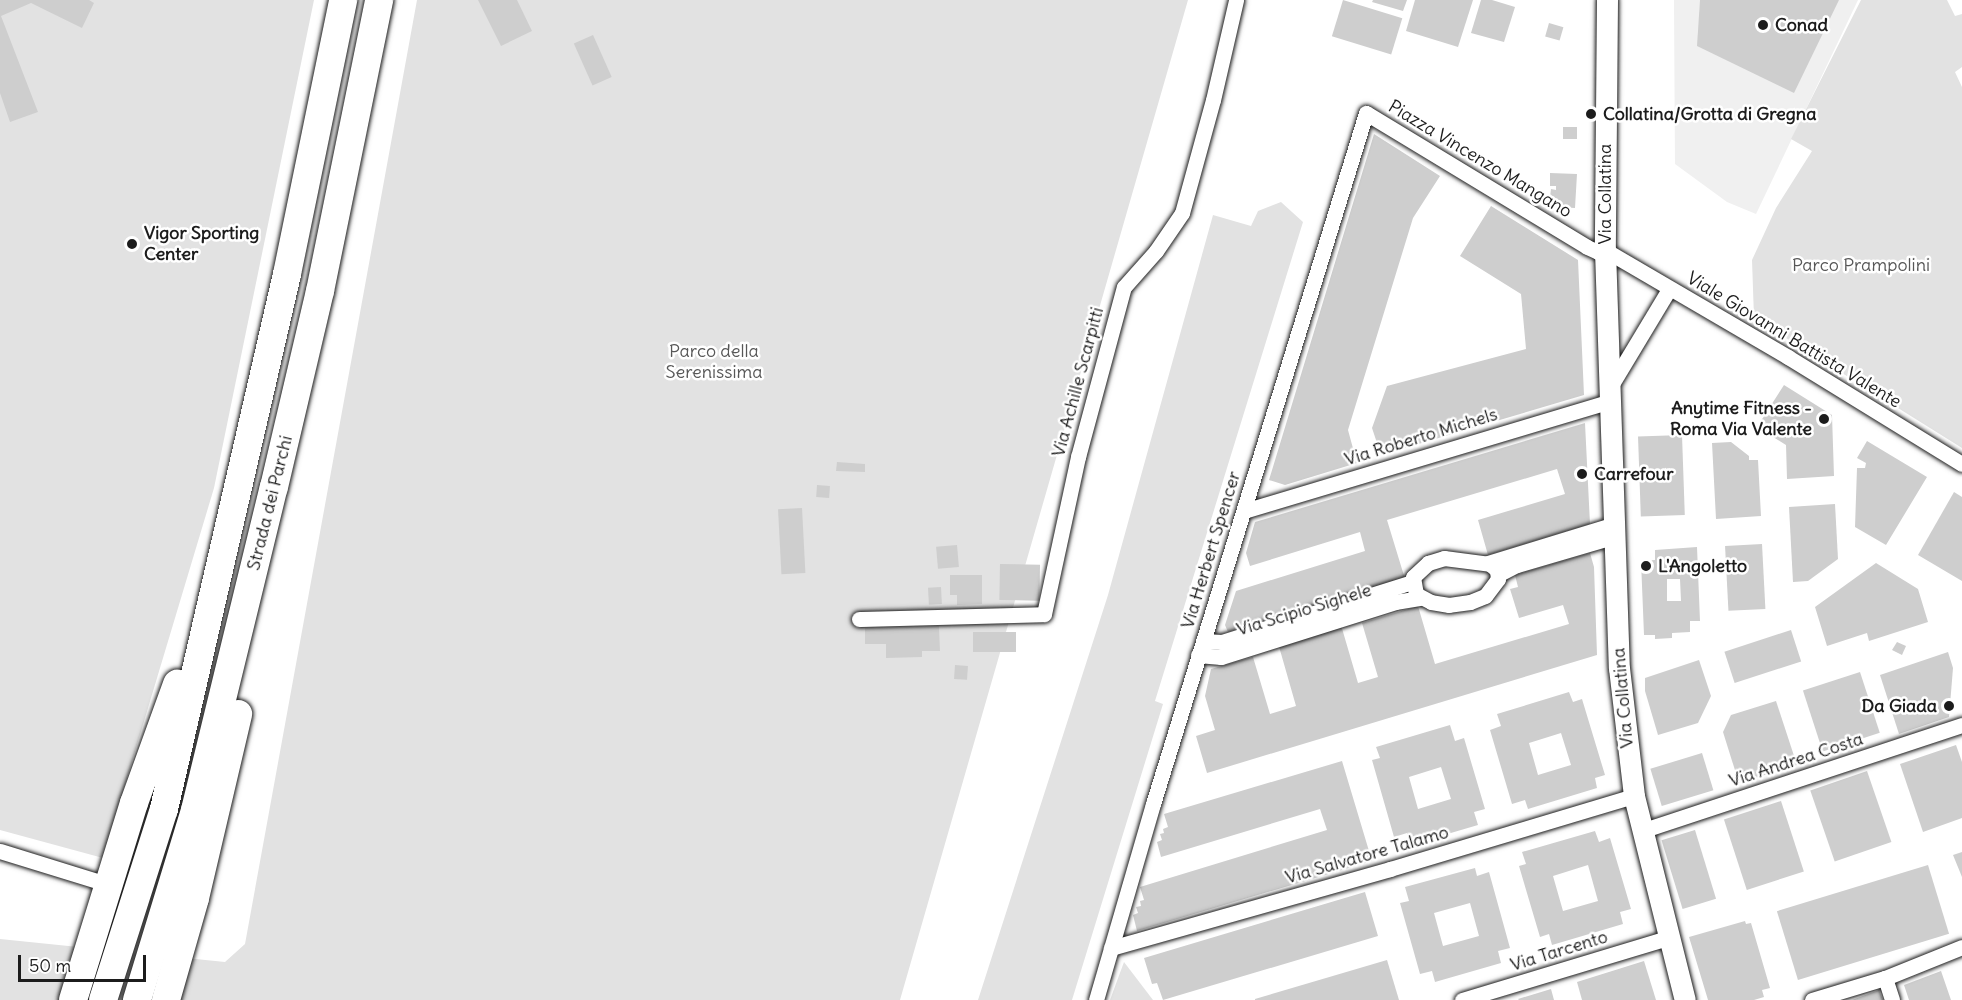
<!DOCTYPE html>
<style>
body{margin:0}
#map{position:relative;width:1962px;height:1000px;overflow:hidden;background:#fff;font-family:Delius,sans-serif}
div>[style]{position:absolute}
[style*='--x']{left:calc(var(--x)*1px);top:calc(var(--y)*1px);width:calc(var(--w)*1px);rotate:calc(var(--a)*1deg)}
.built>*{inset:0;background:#f0f0f0}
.green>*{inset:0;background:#e2e2e2}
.building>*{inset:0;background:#cecece;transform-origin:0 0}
.roads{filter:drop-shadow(0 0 2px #1c1c1c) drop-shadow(0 0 2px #1c1c1c)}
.street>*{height:15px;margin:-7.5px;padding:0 7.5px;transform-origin:7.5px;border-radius:7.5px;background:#fff}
.secondary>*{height:21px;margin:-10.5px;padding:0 10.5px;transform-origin:10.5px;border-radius:10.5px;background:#fff}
.highway>*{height:28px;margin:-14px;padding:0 14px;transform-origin:14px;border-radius:14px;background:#fff}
.dots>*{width:16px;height:16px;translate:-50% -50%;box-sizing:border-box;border:3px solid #fff;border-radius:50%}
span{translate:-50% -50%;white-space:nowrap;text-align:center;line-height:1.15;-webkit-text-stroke:5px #fff;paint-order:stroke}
.poi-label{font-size:18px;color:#1c1c1c;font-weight:700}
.left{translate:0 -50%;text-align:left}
.right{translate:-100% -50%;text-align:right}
.street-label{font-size:18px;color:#1c1c1c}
.park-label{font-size:18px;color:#575757}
.scale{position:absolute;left:18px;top:955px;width:128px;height:27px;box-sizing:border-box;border:3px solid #1c1c1c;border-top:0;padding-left:8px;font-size:18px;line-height:21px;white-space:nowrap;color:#1c1c1c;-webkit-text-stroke:4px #fff;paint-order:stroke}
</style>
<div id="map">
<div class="built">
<div style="clip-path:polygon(1674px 0,1858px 0,1756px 214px,1727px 202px,1675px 164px)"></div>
</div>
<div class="green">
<div style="clip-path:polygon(0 0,314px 0,214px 488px,103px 858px,0 830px)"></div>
<div style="clip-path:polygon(417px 0,1188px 0,900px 1000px,0 1000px,0 939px,225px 962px,245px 944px)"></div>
<div style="clip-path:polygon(1861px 0,1947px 0,1955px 16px,1962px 14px,1962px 67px,1955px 72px,1962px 87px,1962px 448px,1754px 318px,1752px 260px,1776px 208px,1812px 151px,1791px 139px)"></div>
<div style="clip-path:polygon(1281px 202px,1303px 222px,1155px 701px,1163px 704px,1072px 1000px,978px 1000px,1108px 595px,1213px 215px,1251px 226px,1258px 211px)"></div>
<div style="clip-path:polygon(1124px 962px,1153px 1000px,1110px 1000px)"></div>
</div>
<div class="building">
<div style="clip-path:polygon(0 0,89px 0,94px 3px,82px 28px,31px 3px,1px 16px,38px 112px,10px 122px,0 93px)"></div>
<div style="clip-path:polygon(478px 0,517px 0,532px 31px,501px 46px)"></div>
<div style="left:1343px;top:0;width:62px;height:38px;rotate:17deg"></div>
<div style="clip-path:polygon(1373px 0,1407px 0,1403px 11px,1372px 2px)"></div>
<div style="clip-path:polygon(1415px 0,1473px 0,1458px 47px,1406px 31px)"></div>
<div style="clip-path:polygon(1481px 0,1492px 0,1515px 7px,1504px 42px,1471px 33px)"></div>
<div style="clip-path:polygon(1700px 0,1839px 0,1794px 93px,1697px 46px)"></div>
<div style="left:1549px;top:23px;width:15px;height:14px;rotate:16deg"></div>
<div style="left:593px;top:35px;width:46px;height:21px;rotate:66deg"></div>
<div style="left:1563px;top:127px;width:14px;height:12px"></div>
<div style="clip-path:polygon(1374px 134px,1440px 176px,1413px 218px,1348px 430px,1357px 463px,1285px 485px,1269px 480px)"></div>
<div style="clip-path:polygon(1550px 173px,1577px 174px,1575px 208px,1555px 207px,1556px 198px,1550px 197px,1551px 189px,1556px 190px,1556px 186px,1550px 186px)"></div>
<div style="clip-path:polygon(1491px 206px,1578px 260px,1584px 395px,1381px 455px,1372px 428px,1387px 386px,1526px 349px,1521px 294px,1460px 256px)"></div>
<div style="clip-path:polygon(1784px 385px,1832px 415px,1834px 476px,1787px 479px,1786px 445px,1757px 427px)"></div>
<div style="clip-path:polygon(1585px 423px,1590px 524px,1488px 555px,1478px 520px,1565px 494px,1557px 469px,1387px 520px,1405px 579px,1228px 632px,1225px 625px,1236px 591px,1365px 551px,1360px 532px,1250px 566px,1246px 553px,1255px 522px)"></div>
<div style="left:1682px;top:435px;width:80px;height:44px;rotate:88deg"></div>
<div style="clip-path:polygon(1867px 441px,1927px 477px,1886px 545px,1855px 527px,1857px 468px,1865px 468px,1866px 463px,1857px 458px)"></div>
<div style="clip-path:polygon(1731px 442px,1749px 456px,1749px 460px,1758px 460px,1761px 516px,1716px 519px,1712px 443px)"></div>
<div style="clip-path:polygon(837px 462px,865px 464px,865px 472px,836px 471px)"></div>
<div style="left:817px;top:485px;width:13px;height:12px;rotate:4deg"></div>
<div style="clip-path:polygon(1954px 492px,1962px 497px,1962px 581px,1918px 555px)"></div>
<div style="clip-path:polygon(1835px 504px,1838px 559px,1808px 581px,1793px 582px,1789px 507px)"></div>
<div style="left:802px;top:508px;width:65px;height:24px;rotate:87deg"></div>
<div style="left:1762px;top:544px;width:65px;height:37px;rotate:87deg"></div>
<div style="left:957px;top:545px;width:22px;height:21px;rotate:85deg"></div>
<div style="clip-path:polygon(evenodd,1697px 547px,1700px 621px,1690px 621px,1690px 632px,1672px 633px,1672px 638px,1655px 639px,1655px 635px,1644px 635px,1641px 561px,1655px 560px,1655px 550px,1697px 547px,1667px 579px,1680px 579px,1681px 601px,1667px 601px,1667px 579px)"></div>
<div style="clip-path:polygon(1590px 553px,1594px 567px,1597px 655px,1207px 773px,1196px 736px,1215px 730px,1205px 696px,1211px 669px,1253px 657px,1270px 714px,1296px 706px,1278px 643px,1341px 625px,1358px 683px,1378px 677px,1362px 623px,1418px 606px,1435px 664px,1569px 624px,1563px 605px,1519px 618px,1510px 589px,1518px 587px,1515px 575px)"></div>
<div style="clip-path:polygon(1876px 563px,1918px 589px,1928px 622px,1869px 641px,1867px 633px,1827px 646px,1815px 607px)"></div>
<div style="left:1000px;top:564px;width:40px;height:36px;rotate:1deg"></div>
<div style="clip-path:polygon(950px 575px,982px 575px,982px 604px,957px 605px,957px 595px,950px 595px)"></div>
<div style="left:941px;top:587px;width:17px;height:13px;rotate:87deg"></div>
<div style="clip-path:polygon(939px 626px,940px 651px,922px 651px,922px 657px,886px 658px,886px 644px,865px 644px,865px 628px)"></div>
<div style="left:1791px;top:630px;width:33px;height:70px;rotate:72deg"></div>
<div style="left:973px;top:632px;width:43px;height:20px"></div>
<div style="clip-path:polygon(1897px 642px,1906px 646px,1902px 655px,1892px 650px)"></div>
<div style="clip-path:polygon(1948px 652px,1953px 668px,1949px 717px,1899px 734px,1880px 675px)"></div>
<div style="clip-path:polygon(1699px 660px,1711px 696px,1698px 723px,1658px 735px,1645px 691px,1645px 678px)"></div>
<div style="left:955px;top:665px;width:13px;height:14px;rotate:4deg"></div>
<div style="left:1860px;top:672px;width:64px;height:60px;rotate:72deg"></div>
<div style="clip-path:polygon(evenodd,1569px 692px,1573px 702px,1582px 699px,1605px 775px,1595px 778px,1597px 788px,1528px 809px,1525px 800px,1512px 804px,1490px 730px,1501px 726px,1497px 714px,1569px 692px,1561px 733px,1571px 765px,1538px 775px,1529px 743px,1561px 733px)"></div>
<div style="clip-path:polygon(1776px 701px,1797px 765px,1739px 783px,1723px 732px,1731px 715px)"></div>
<div style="clip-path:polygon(evenodd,1450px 725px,1455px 741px,1464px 738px,1485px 809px,1474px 812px,1478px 825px,1410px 845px,1407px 833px,1394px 837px,1372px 760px,1380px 758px,1376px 747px,1450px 725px,1441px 767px,1451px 799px,1418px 809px,1409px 777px,1441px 767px)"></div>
<div style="clip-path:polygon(1956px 745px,1962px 762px,1962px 818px,1923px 832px,1900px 764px)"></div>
<div style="left:1702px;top:753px;width:39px;height:54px;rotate:73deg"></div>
<div style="clip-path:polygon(1342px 761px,1372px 861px,1137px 931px,1133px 915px,1138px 913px,1136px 907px,1141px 906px,1140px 901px,1144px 900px,1140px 887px,1327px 830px,1320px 809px,1161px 857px,1157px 842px,1162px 840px,1160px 834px,1164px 833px,1163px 829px,1168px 827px,1164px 814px)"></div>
<div style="left:1867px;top:771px;width:75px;height:60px;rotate:71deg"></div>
<div style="left:1781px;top:801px;width:74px;height:60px;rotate:72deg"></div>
<div style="left:1695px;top:830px;width:72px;height:35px;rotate:73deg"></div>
<div style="clip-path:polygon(evenodd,1595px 831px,1599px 842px,1610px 838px,1631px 909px,1620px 912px,1623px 924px,1552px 945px,1549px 934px,1540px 937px,1519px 866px,1526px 864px,1522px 852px,1595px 831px,1588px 865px,1598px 901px,1563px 911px,1553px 876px,1588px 865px)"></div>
<div style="clip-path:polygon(1962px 852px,1962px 877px,1953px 855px)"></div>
<div style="left:1928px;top:865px;width:72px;height:158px;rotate:73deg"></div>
<div style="clip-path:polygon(evenodd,1475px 868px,1477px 876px,1489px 872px,1510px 948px,1498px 951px,1501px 963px,1435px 982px,1432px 971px,1420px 974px,1400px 903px,1409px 901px,1405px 887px,1475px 868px,1470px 903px,1479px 936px,1443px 946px,1434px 913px,1470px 903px)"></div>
<div style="clip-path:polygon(1365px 892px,1378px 936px,1163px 1000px,1157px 983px,1152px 984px,1144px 958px)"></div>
<div style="clip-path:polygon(1745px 921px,1746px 924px,1751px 923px,1770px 988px,1762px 990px,1764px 997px,1754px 1000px,1708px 1000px,1689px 937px)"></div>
<div style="clip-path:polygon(1387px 960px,1399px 1000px,1255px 1000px,1255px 999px)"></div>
<div style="clip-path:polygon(1644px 961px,1656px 1000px,1582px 1000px,1577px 982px)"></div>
<div style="clip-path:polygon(1941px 971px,1951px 1000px,1909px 1000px,1904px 985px)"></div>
<div style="clip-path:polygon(1551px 989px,1554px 1000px,1519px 1000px,1518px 999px)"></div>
<div style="clip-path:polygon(1879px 990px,1883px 1000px,1852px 1000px)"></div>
</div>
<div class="roads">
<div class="street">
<div style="--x:1609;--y:389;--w:117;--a:-59"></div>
<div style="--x:1244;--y:511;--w:382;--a:-16.7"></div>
<div style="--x:1444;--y:558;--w:46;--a:7.4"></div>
<div style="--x:1490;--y:564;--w:9;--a:41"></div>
<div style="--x:1497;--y:570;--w:9;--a:84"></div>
<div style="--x:1498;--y:579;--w:21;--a:127"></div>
<div style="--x:1485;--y:596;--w:16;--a:158"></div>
<div style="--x:1470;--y:602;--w:21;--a:172"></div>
<div style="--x:1449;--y:605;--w:18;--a:-171"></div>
<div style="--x:1431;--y:602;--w:17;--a:-152"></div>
<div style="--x:1416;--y:594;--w:17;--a:-100"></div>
<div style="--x:1413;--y:577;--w:21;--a:-43"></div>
<div style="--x:1428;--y:563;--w:17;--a:-17"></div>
<div style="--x:1488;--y:563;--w:133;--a:-17.1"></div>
<div style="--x:1499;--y:574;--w:20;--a:-27"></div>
<div style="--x:1517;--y:565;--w:103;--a:-16.3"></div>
<div style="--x:859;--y:619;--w:185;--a:-1.5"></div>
<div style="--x:1044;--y:614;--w:161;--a:-77.8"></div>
<div style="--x:1078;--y:457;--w:176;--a:-74.9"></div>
<div style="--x:1124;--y:287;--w:48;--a:-48.4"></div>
<div style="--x:1156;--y:251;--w:46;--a:-55.6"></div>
<div style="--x:1182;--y:213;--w:117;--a:-74.7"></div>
<div style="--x:1213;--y:100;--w:103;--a:-77"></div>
<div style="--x:1203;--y:641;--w:19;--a:3"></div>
<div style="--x:1222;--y:642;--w:199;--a:-17.5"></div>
<div style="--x:1198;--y:655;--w:23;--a:5"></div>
<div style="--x:1221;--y:657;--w:182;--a:-17.5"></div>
<div style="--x:1395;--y:602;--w:26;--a:-9"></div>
<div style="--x:1641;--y:831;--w:338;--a:-18.3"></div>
<div style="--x:0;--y:851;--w:102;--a:17.2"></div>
<div style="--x:1111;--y:948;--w:290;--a:-15.8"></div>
<div style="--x:1390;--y:869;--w:255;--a:-16.7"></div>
<div style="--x:1885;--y:978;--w:23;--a:72"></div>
<div style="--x:1096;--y:1000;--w:204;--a:-73.8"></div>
<div style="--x:1153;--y:804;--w:723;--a:-72.87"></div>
<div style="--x:1366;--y:113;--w:258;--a:31.2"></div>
<div style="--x:1587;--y:247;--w:12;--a:24"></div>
<div style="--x:1598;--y:252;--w:7;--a:-16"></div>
<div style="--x:1605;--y:250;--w:212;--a:30.3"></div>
<div style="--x:1788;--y:357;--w:204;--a:31.6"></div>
<div style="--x:1462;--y:1000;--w:214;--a:-16.8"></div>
<div style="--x:1812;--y:1000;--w:76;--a:-16.8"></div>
<div style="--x:1885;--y:978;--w:83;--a:-21.9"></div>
</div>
<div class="secondary">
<div style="--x:1607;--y:0;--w:250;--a:90.5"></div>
<div style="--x:1605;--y:250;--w:418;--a:88.1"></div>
<div style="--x:1619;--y:668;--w:129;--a:83.3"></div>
<div style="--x:1634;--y:796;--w:210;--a:76"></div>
</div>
<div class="highway">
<div style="--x:73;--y:1000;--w:206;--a:-72.8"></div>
<div style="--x:134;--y:803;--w:127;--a:-70.1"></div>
<div style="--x:103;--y:1000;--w:201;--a:-72.3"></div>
<div style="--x:164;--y:809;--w:549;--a:-77.05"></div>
<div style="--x:287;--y:274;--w:280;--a:-78.4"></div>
<div style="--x:137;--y:1000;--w:199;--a:-73"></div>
<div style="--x:195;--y:810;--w:333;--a:-76.3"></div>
<div style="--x:274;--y:487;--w:201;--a:-76.8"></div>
<div style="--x:320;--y:291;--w:297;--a:-78.5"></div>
<div style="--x:166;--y:1000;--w:106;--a:-74.1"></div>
<div style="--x:195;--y:898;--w:189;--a:-76.8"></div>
</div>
</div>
<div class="dots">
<div style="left:1763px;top:25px;background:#1c1c1c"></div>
<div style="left:1591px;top:114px;background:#1c1c1c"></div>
<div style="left:132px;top:244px;background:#1c1c1c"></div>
<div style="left:1824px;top:419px;background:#1c1c1c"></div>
<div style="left:1582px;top:474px;background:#1c1c1c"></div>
<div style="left:1646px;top:566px;background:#1c1c1c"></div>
<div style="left:1949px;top:706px;background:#1c1c1c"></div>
</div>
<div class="poi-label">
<span class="left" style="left:1775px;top:25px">Conad</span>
<span class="left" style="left:1603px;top:114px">Collatina/Grotta di Gregna</span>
<span class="left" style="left:144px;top:244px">Vigor Sporting<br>Center</span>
<span class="right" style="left:1812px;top:419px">Anytime Fitness -<br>Roma Via Valente</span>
<span class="left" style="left:1594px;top:474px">Carrefour</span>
<span class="left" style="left:1658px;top:566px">L'Angoletto</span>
<span class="right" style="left:1937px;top:706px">Da Giada</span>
</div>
<div class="street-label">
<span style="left:1480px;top:159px;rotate:31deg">Piazza Vincenzo Mangano</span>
<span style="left:1605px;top:194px;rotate:-90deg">Via Collatina</span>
<span style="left:1794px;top:340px;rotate:31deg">Viale Giovanni Battista Valente</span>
<span style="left:1078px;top:382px;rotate:-75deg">Via Achille Scarpitti</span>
<span style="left:1421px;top:437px;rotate:-17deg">Via Roberto Michels</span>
<span style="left:270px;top:503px;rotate:-76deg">Strada dei Parchi</span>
<span style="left:1211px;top:550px;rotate:-73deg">Via Herbert Spencer</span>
<span style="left:1304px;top:610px;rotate:-17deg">Via Scipio Sighele</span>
<span style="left:1623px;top:698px;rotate:-95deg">Via Collatina</span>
<span style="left:1796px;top:760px;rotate:-18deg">Via Andrea Costa</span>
<span style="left:1367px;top:855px;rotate:-16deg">Via Salvatore Talamo</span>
<span style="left:1559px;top:951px;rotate:-17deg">Via Tarcento</span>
</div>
<div class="park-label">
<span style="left:1861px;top:265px">Parco Prampolini</span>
<span style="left:714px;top:362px">Parco della<br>Serenissima</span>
</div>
<div class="scale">50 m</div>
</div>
